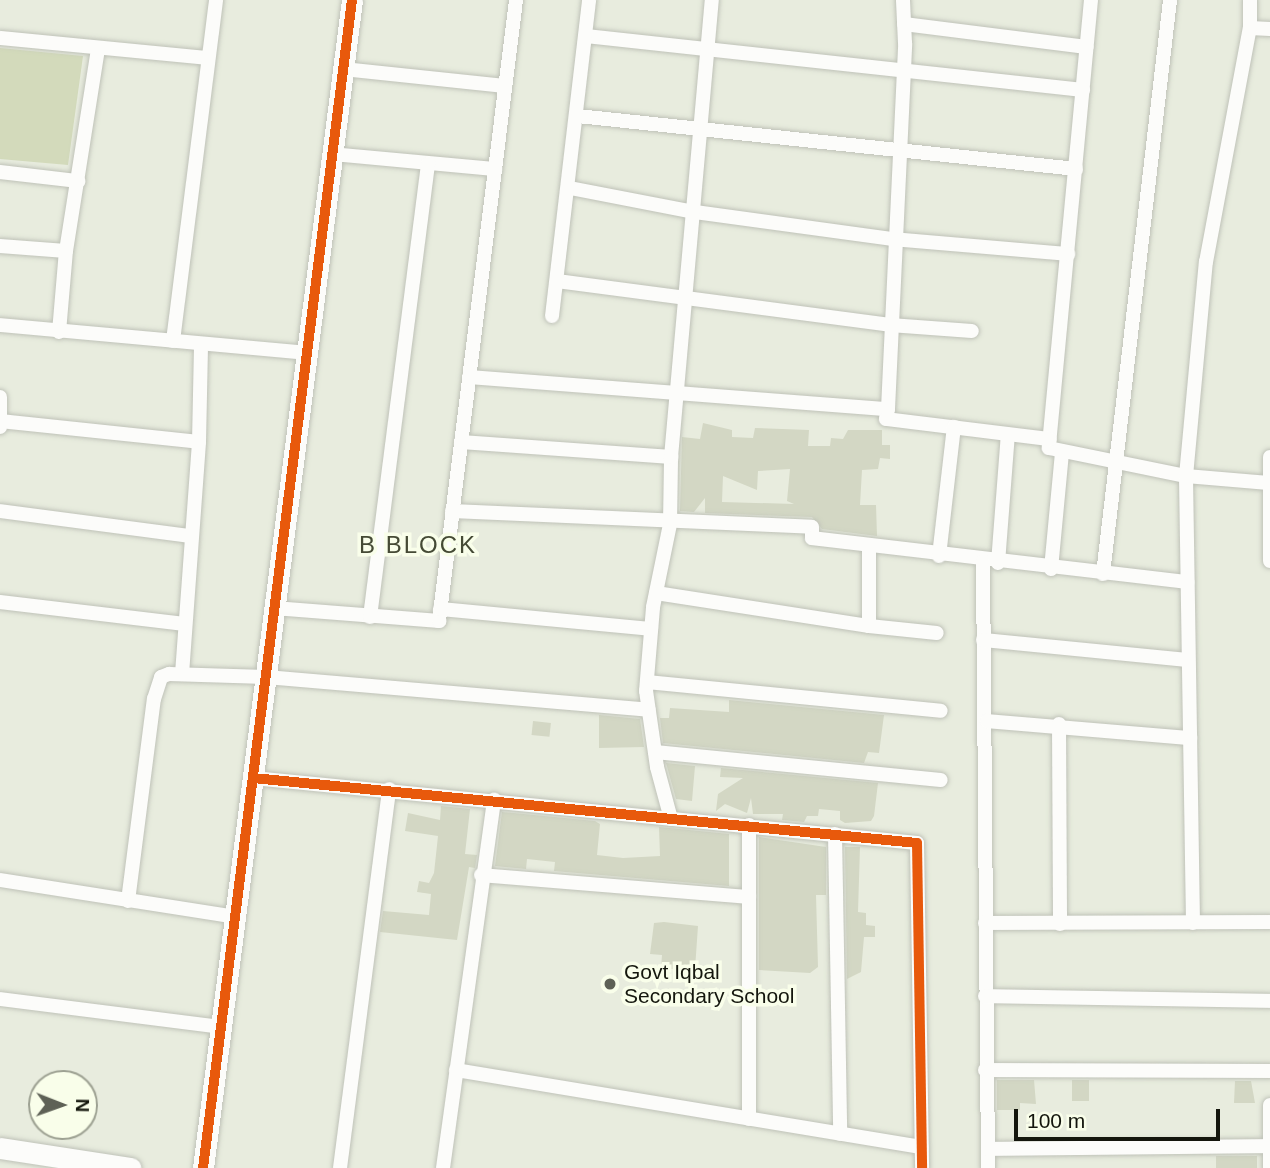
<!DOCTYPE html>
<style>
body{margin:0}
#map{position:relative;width:1270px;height:1168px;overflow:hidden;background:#e8ecde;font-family:Arial,sans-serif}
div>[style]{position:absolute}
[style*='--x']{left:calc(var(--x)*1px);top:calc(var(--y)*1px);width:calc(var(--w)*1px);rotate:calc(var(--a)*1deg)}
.green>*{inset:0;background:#d3dabb}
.building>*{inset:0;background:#d3d7c4;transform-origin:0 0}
.roads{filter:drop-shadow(0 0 2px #bfc2b8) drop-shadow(0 0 2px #bfc2b8)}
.street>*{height:14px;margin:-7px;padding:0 7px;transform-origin:7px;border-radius:7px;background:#fcfcfa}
.secondary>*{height:21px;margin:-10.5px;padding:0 10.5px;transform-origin:10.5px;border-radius:10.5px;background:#fcfcfa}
.cycleway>*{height:10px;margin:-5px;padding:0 5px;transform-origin:5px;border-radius:5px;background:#e8590c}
.dots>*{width:19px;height:19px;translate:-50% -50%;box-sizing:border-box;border:4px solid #f9feea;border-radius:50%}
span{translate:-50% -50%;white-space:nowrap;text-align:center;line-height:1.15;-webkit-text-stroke:7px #f9feea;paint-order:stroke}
.poi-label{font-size:21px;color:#14160d}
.left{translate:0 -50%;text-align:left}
.quarter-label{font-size:24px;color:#454a35;letter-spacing:2px}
.north{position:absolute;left:28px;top:1070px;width:70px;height:70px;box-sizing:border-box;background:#f9feea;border:2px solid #9da192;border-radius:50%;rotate:91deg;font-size:19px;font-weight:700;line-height:28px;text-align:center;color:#14160d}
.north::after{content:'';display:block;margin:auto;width:24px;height:32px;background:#5e6156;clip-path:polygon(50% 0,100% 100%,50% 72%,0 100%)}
.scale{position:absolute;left:1014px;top:1109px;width:206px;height:32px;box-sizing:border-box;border:4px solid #14160d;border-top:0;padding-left:9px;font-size:21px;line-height:24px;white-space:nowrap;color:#14160d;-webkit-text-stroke:5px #f9feea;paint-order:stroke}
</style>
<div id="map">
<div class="green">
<div style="clip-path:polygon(0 48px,83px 56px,68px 165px,0 159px)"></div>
</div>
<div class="building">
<div style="clip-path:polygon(evenodd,703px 423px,732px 430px,732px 437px,753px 438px,755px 428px,809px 430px,808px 446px,830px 446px,831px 438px,843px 439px,848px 430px,882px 430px,882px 445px,890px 445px,890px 459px,880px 458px,878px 469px,862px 470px,860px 505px,876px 505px,877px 536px,822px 529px,812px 517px,705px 513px,705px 498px,694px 512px,680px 511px,682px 437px,700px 439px,703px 423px,790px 469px,787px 501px,794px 504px,722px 502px,723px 476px,757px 490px,758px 471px,790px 469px)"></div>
<div style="clip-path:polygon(729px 700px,884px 715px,879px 753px,868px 752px,864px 763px,663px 743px,660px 718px,669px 718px,670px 708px,729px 712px)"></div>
<div style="clip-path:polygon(599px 715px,640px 719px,644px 747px,599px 748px)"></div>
<div style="left:533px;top:721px;width:18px;height:14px;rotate:6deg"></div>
<div style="clip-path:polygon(666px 763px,695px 766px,692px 801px,676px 799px)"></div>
<div style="clip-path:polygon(721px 768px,878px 783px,874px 816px,871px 821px,845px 823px,840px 820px,840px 811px,819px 809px,818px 816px,807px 816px,804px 822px,782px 820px,783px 814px,753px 814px,751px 798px,747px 813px,725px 804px,716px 811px,718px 794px,743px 778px,720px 777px)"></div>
<div style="clip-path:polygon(441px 806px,470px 809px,465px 854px,477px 855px,475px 868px,469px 867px,457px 940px,380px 932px,383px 911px,429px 915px,431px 894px,417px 892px,419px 881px,429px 883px,434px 873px,438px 836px,405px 831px,408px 813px,440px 820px)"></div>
<div style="clip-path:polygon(502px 812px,595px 821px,600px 824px,597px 855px,623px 858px,660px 856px,659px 827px,729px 834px,729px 886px,554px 871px,555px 862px,527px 859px,526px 869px,495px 866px)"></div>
<div style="clip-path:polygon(759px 837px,826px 847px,826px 895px,816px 895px,818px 967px,810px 973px,759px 970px)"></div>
<div style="clip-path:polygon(845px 847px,860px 847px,858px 912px,866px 913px,866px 925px,875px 926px,875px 937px,864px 937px,861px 972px,847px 979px)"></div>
<div style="clip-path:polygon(664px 922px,698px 926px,695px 969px,661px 969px,662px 955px,650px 954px,654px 923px)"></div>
<div style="clip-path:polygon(997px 1080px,1034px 1080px,1036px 1104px,1020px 1103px,1020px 1110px,997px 1110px)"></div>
<div style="left:1072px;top:1080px;width:17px;height:21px"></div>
<div style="clip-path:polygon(1235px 1081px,1251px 1081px,1255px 1103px,1234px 1103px)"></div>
<div style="left:1216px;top:1156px;width:41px;height:12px"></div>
</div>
<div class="roads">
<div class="street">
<div style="--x:1091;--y:0;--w:450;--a:95.4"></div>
<div style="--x:1049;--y:448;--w:140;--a:11.6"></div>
<div style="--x:1186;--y:476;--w:83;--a:4.8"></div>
<div style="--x:904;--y:24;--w:184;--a:7.2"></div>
<div style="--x:1250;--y:28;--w:20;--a:3"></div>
<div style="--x:586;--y:36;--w:500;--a:6.2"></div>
<div style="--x:0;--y:38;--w:208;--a:5.5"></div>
<div style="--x:343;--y:69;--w:163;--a:6"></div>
<div style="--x:578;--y:116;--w:501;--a:6.07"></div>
<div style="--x:332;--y:154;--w:164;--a:5.3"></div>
<div style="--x:0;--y:172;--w:79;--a:6.6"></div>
<div style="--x:570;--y:188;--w:127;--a:10.9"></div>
<div style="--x:695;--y:212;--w:200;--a:7.8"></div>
<div style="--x:893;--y:239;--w:176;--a:4.9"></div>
<div style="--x:0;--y:246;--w:66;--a:4.3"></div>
<div style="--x:557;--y:281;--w:336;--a:7.5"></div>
<div style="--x:890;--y:325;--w:82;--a:4.2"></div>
<div style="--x:552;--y:316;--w:318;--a:-83.3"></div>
<div style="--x:0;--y:325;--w:308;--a:5.2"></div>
<div style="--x:59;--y:332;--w:81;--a:-85.1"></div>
<div style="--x:66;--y:251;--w:205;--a:-81"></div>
<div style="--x:173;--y:341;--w:344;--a:-82.8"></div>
<div style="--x:469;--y:377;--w:420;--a:4.4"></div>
<div style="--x:888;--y:409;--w:10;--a:101"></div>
<div style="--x:886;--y:419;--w:165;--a:7"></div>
<div style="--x:0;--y:397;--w:30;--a:90"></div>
<div style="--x:888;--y:409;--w:366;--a:-87.3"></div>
<div style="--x:905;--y:43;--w:43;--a:-92.7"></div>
<div style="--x:0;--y:421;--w:200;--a:6"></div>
<div style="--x:461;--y:442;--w:211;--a:4.1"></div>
<div style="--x:1270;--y:457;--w:104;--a:90"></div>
<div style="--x:0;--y:511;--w:193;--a:7.5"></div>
<div style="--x:452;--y:511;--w:360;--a:2.5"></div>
<div style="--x:812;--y:527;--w:11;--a:90"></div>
<div style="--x:812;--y:538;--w:378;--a:6.7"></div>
<div style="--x:939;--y:556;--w:130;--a:-83.4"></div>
<div style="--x:983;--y:562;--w:606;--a:89.53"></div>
<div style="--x:998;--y:563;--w:129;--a:-85.6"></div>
<div style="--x:1051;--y:569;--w:118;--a:-84.6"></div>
<div style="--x:1103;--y:574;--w:578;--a:-83.34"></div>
<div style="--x:656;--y:593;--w:216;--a:8.8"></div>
<div style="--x:869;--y:626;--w:80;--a:-90"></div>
<div style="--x:0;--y:602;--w:186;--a:6.8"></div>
<div style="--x:274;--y:608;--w:166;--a:4.5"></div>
<div style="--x:439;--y:621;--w:626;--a:-82.93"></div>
<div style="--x:440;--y:609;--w:212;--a:5.4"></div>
<div style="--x:370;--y:617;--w:457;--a:-82.7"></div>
<div style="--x:869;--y:626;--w:68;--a:5.9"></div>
<div style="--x:983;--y:640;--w:206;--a:5.6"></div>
<div style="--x:182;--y:674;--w:233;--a:-85.8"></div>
<div style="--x:199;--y:442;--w:97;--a:-88.8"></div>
<div style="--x:647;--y:682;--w:295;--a:5.6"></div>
<div style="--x:987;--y:721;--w:204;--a:4.8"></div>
<div style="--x:1059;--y:724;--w:200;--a:89.7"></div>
<div style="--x:655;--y:752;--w:287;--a:5.6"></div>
<div style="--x:253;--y:778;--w:667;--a:5.59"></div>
<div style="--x:917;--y:843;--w:325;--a:89.1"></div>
<div style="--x:671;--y:819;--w:54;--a:-105.1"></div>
<div style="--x:657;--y:767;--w:77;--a:-98.2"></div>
<div style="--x:646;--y:691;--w:84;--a:-85.2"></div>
<div style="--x:653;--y:607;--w:85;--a:-78.4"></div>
<div style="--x:670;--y:524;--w:67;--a:-89.1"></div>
<div style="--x:671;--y:457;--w:459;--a:-84.9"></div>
<div style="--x:835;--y:834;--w:300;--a:89"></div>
<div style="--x:481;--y:875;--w:269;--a:4.7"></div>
<div style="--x:0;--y:880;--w:238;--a:8.9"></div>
<div style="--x:128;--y:901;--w:204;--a:-82.7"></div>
<div style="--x:154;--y:699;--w:23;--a:-72"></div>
<div style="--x:161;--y:677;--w:9;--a:-21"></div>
<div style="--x:169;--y:674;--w:97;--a:1.8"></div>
<div style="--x:266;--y:677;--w:384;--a:4.9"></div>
<div style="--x:985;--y:923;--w:285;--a:-0.2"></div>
<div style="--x:1193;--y:923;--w:447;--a:-90.9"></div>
<div style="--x:1186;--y:476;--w:215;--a:-84.7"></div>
<div style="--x:1206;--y:262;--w:238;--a:-79.4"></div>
<div style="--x:1250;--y:28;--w:28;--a:-90"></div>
<div style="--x:985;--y:996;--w:285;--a:1"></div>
<div style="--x:0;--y:999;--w:223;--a:7.2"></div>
<div style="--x:456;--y:1070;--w:472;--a:9.4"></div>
<div style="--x:985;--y:1070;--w:285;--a:0.2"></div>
<div style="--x:749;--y:1119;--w:294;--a:-90"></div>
<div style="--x:988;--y:1149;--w:282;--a:-0.6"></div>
<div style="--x:340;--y:1168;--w:382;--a:-82.6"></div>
<div style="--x:443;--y:1168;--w:372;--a:-82.1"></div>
<div style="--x:1270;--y:1168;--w:63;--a:-90"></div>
</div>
<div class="secondary">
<div style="--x:0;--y:1148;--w:132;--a:8.7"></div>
<div style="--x:203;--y:1168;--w:1177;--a:-82.73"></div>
</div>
</div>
<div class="cycleway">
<div style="--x:253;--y:778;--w:667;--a:5.59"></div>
<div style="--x:917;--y:843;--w:325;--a:89.1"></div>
<div style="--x:203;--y:1168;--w:1177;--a:-82.73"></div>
</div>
<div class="dots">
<div style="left:610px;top:984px;background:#5e6156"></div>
</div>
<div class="poi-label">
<span class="left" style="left:624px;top:984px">Govt Iqbal<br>Secondary School</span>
</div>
<div class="quarter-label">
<span style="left:418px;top:545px">B BLOCK</span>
</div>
<div class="north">N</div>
<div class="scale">100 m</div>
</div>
